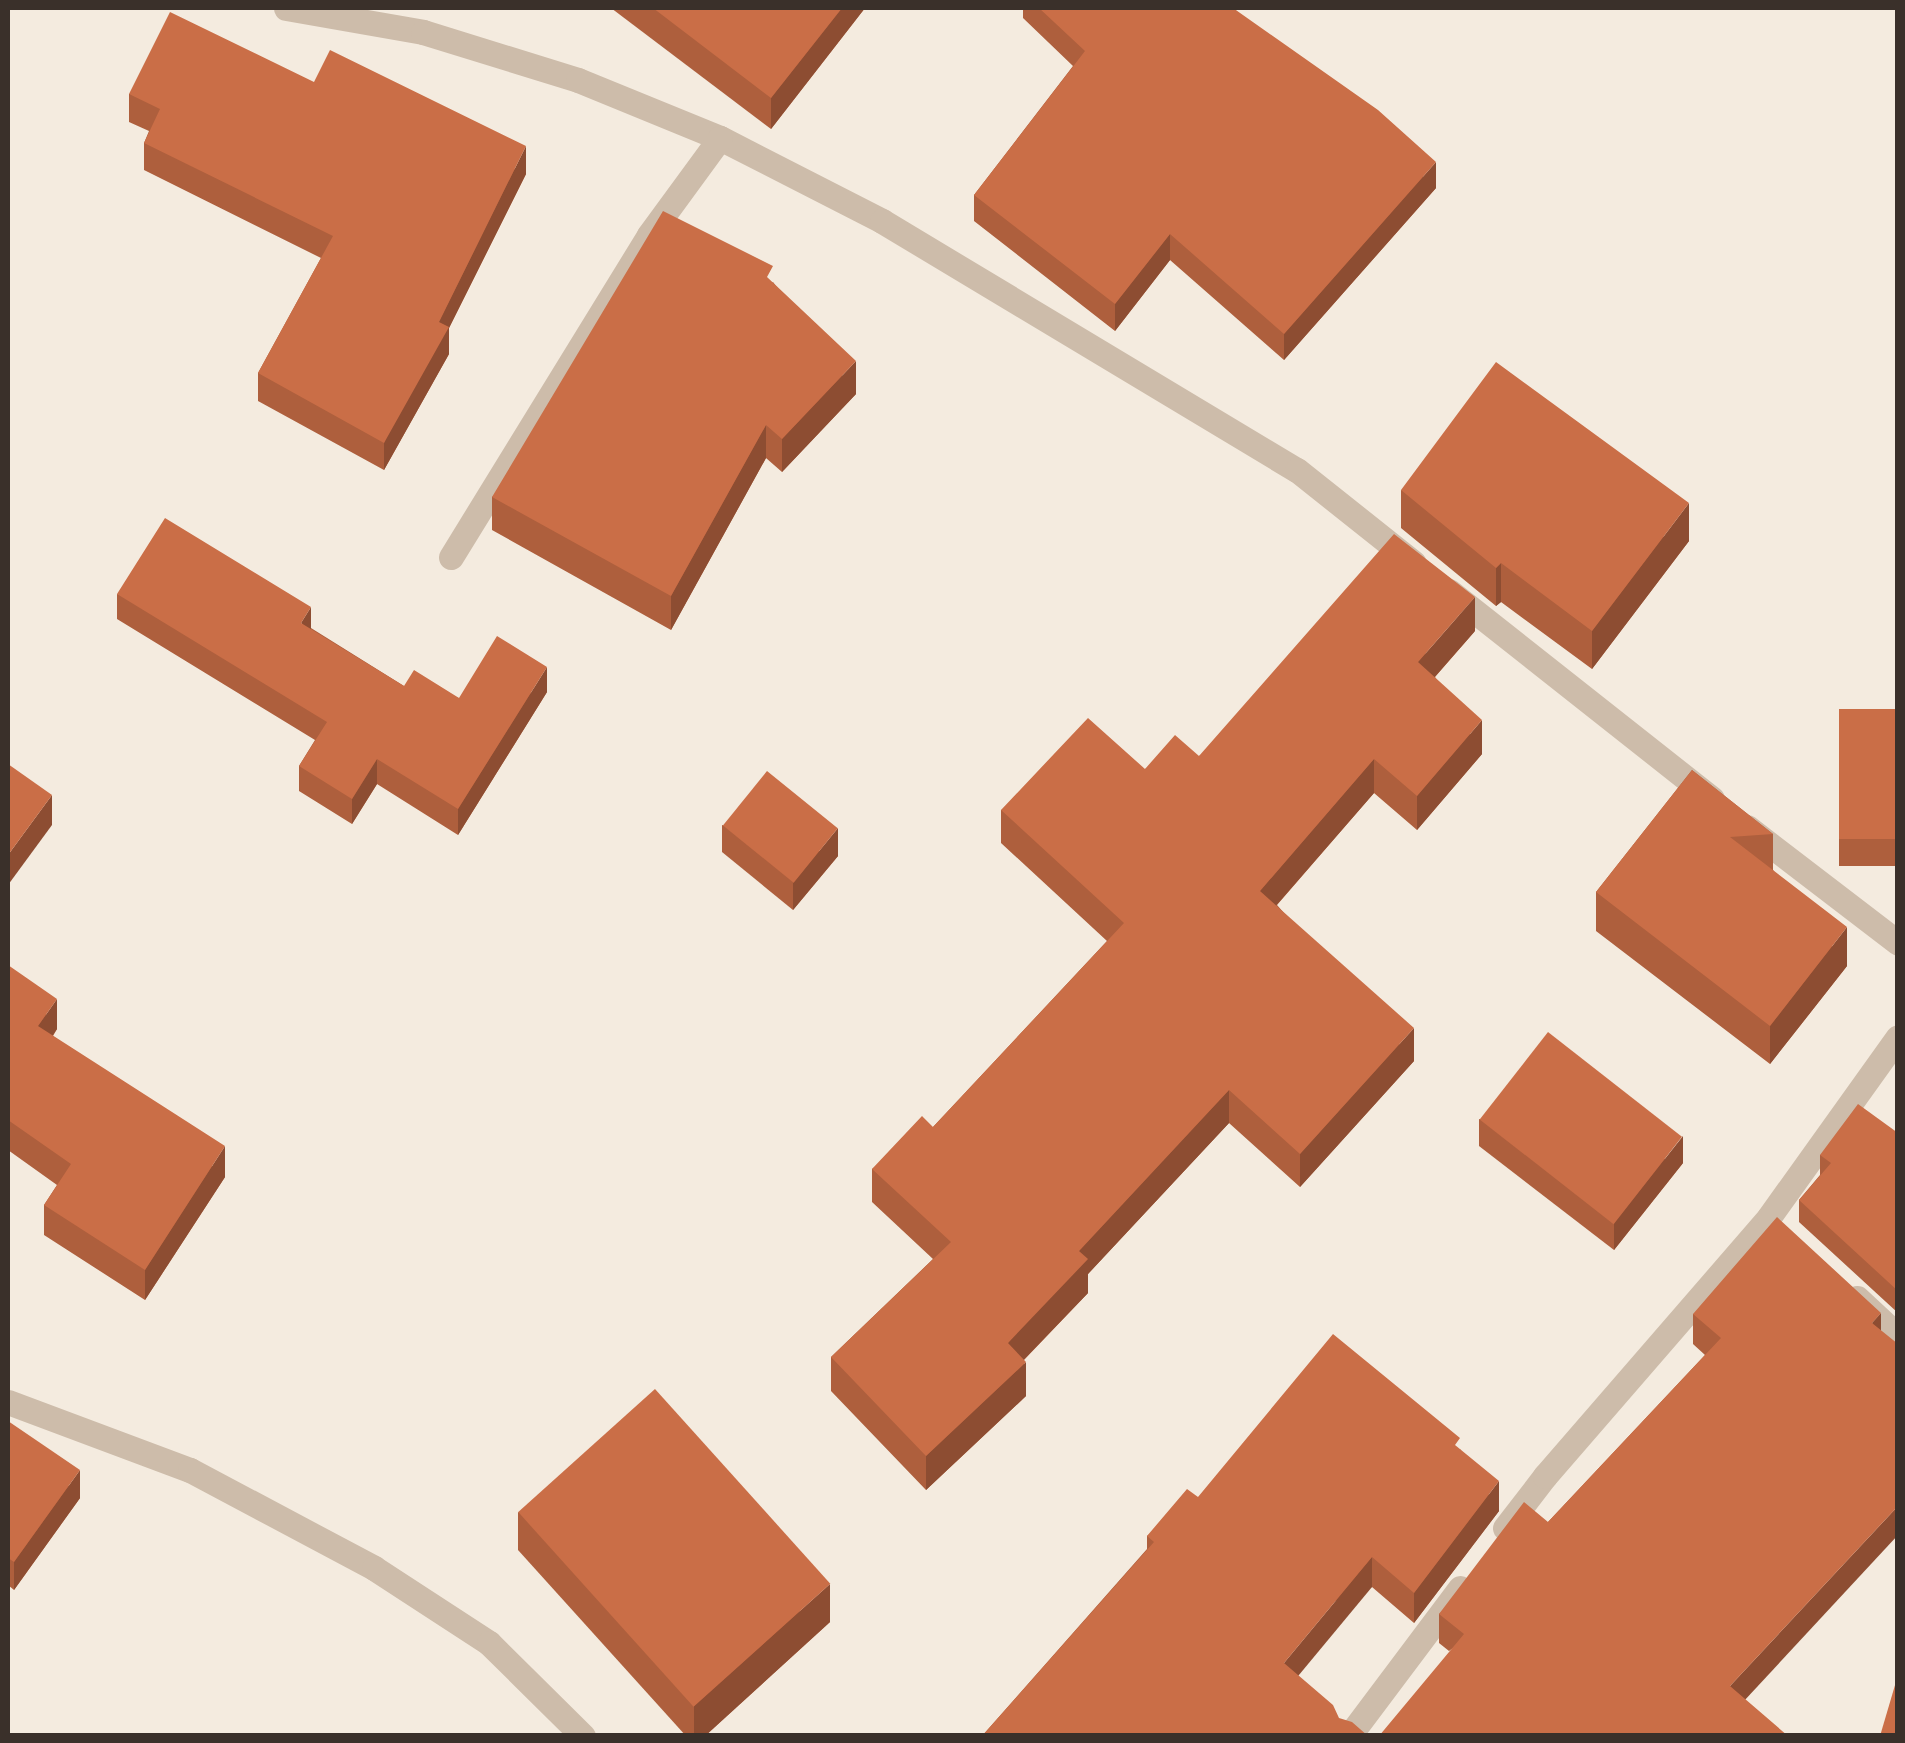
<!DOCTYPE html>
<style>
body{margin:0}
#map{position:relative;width:1905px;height:1743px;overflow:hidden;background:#f4ebdf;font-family:"DM Sans",sans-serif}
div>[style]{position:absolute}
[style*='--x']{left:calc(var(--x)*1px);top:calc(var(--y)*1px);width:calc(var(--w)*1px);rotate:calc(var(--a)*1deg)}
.minor>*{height:25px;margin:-12.5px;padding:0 12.5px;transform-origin:12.5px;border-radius:12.5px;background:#cdbcaa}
.wall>*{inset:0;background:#ae5f3d;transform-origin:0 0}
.shaded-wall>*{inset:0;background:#8d4d32}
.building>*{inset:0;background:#ca6e47;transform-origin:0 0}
span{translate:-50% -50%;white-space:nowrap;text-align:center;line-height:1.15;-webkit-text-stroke:10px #fbf5ec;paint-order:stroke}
.frame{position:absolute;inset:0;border:10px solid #3a302a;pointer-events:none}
</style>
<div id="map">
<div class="minor">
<div style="--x:286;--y:8;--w:139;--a:9.9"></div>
<div style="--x:423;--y:32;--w:162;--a:17.2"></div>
<div style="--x:578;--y:80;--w:153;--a:22.2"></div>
<div style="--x:720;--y:138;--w:182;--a:27.1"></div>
<div style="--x:882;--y:221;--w:484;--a:31"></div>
<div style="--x:1297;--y:470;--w:149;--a:38.5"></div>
<div style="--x:451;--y:557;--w:378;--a:-58.4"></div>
<div style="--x:649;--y:235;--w:120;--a:-53.8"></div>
<div style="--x:1449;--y:591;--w:335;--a:38.3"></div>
<div style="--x:1747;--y:827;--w:190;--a:37.5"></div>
<div style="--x:1857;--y:1298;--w:56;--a:42.8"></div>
<div style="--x:8;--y:1402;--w:194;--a:20.5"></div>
<div style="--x:190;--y:1470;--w:208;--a:28"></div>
<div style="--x:374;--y:1568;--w:137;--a:33.1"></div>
<div style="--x:489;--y:1643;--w:132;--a:44.7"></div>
<div style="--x:1505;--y:1528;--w:66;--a:-52.4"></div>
<div style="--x:1545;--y:1476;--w:342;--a:-49.1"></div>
<div style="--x:1769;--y:1217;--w:221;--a:-54.4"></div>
<div style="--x:1349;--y:1736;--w:185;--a:-53.1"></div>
</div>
<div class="wall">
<div style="clip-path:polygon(611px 8px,865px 8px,771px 129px)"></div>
<div style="clip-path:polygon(1023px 8px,1233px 8px,1436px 188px,1284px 360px,1170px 260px,1115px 331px,974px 221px,974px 195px,1073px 66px,1023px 18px)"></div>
<div style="clip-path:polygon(314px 82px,526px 174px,449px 328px,449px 354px,384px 470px,258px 401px,258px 373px,321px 258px,144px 170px,144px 143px,149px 131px,129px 122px,129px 94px)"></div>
<div style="clip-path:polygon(773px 282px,856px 394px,782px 472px,766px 458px,671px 630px,492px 530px,492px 497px)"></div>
<div style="clip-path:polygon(1401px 490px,1689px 541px,1592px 669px,1501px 602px,1496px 606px,1401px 528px)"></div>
<div style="clip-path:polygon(117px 594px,311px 628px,404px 686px,459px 698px,547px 692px,458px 835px,377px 784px,352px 824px,299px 791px,299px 766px,315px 740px,117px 619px)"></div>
<div style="clip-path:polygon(1475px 631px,1435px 677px,1482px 754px,1417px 830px,1374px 793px,1277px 905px,1414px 1061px,1300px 1187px,1229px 1123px,1088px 1274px,1088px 1293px,1024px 1360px,1026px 1396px,926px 1490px,831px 1391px,831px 1357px,933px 1259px,872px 1202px,872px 1169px,933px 1127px,1107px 941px,1001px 843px,1001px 810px,1145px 769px,1199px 756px)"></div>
<div style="left:1898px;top:709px;width:157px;height:59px;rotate:90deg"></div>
<div style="clip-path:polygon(1692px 770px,1773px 834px,1773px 870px,1847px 966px,1770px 1064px,1596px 931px,1596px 892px)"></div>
<div style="clip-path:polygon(722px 825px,838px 856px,793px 910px,722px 852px)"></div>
<div style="clip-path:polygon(8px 965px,57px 1029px,53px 1036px,225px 1177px,145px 1300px,44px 1235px,44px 1205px,57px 1185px,8px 1150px)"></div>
<div style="clip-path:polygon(1479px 1119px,1683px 1163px,1614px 1250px,1479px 1146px)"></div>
<div style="clip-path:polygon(1898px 1133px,1898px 1313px,1799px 1222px,1799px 1200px,1820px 1175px,1820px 1155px)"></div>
<div style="clip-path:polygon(1693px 1314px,1881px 1331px,1449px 1651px,1439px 1643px,1439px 1614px,1548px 1522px,1705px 1355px,1693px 1344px)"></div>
<div style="clip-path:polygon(8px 1421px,80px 1498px,14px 1590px,8px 1585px)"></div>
<div style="clip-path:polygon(1460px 1449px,1499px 1511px,1414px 1623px,1372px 1587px,982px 1736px,1147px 1549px,1147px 1536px,1198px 1497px)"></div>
<div style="clip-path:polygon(518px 1512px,830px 1622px,705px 1736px,686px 1736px,518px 1550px)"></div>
</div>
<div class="shaded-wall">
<div style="clip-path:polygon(842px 8px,865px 8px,771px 129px,771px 98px)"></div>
<div style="clip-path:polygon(526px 146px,526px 174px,449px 328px,449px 354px,384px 470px,384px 443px,439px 322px)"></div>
<div style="clip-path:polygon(1436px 162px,1436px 188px,1284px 360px,1284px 334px)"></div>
<div style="clip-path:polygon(1170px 234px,1170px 260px,1115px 331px,1115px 304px)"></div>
<div style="clip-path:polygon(856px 361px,856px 394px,782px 472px,782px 439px)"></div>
<div style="clip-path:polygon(766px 425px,766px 458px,671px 630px,671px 596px)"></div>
<div style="clip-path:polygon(1689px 503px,1689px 541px,1592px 669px,1592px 631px)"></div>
<div style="clip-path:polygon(1501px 563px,1501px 602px,1496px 606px,1496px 568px)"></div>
<div style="clip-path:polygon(1475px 597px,1475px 631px,1418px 696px,1418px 662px)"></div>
<div style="clip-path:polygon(311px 607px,311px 633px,301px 623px)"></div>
<div style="clip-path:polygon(547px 667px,547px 692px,458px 835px,458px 809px)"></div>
<div style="clip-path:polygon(1482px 720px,1482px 754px,1417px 830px,1417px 796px)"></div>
<div style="clip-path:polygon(377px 759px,377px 784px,352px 824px,352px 799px)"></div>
<div style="clip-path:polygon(1374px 759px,1374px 793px,1260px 924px,1260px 891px)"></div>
<div style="clip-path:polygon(52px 795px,52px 825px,8px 885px,8px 855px)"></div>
<div style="clip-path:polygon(838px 828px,838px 856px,793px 910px,793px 883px)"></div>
<div style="clip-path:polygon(1847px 927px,1847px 966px,1770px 1064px,1770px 1026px)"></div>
<div style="clip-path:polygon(57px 999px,57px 1029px,38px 1056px,38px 1026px)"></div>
<div style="clip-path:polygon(1414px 1028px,1414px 1061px,1300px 1187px,1300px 1154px)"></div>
<div style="clip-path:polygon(1229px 1090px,1229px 1123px,1088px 1274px,1088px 1293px,1008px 1376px,1008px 1343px,1079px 1251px)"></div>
<div style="clip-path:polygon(1683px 1136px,1683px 1163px,1614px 1250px,1614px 1223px)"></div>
<div style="clip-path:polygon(225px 1146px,225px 1177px,145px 1300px,145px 1270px)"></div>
<div style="clip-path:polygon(1881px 1313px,1881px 1343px,1872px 1323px)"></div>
<div style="clip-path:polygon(1026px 1362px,1026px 1396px,926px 1490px,926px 1456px)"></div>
<div style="clip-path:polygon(80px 1470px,80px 1498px,14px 1590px,14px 1562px)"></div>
<div style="clip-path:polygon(1499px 1481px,1499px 1511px,1414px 1623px,1414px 1593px)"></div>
<div style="clip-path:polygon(1898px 1506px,1898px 1535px,1730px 1716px,1730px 1686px)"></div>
<div style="clip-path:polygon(1372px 1557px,1372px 1587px,1284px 1693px,1284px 1663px)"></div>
<div style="clip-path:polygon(830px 1584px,830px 1622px,705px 1736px,694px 1736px,694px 1706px)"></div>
</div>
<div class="building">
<div style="clip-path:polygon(653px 8px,842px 8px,771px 98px)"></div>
<div style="clip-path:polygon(1039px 8px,1233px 8px,1378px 110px,1436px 162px,1284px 334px,1170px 234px,1115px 304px,974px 195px,1085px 51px)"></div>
<div style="clip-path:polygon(170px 12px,314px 82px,330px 50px,526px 146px,439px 322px,449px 327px,384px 443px,258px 373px,333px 236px,144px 143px,160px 109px,129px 94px)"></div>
<div style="clip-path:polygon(663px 211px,773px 266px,767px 277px,856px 361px,782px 439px,766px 425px,671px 596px,492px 497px)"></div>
<div style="clip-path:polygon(1496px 362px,1689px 503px,1592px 631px,1501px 563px,1496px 568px,1401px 490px)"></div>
<div style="clip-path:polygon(165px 518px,311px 607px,301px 623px,404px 686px,414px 670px,459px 698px,497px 636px,547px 667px,458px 809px,377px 759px,352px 799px,299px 766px,327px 722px,117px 594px)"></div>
<div style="clip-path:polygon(1394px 534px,1475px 597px,1418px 662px,1482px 720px,1417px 796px,1374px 759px,1260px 891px,1414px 1028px,1300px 1154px,1229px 1090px,1079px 1251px,1088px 1259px,1008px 1343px,1026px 1362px,926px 1456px,831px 1357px,951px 1242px,872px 1169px,922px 1116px,933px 1127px,1124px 923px,1001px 810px,1088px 718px,1145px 769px,1175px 735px,1199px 756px)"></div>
<div style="left:1898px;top:709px;width:130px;height:59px;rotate:90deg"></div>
<div style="clip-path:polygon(8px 764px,52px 795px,8px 855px)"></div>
<div style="clip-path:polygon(1692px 770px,1773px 834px,1730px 837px,1847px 927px,1770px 1026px,1596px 892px)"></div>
<div style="left:767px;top:771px;width:91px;height:70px;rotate:39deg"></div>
<div style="clip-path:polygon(8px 965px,57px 999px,38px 1026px,225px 1146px,145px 1270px,44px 1205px,71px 1164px,8px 1120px)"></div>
<div style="left:1548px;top:1032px;width:170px;height:111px;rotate:38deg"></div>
<div style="clip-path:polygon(1858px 1104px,1898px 1133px,1898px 1291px,1799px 1200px,1831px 1163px,1820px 1155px)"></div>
<div style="clip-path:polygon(1777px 1217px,1881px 1313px,1872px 1323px,1898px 1344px,1898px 1506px,1730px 1686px,1788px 1736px,1379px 1736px,1464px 1634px,1439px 1614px,1524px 1502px,1548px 1522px,1721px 1338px,1693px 1314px)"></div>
<div style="clip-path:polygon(1333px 1334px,1460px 1438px,1455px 1445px,1499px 1481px,1414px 1593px,1372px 1557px,1284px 1663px,1333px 1705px,1339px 1718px,1352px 1722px,1368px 1736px,982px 1736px,1154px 1542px,1147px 1536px,1187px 1489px,1198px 1497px)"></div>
<div style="left:655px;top:1389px;width:262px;height:184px;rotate:48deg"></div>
<div style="clip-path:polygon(8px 1421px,80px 1470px,14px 1562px,8px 1558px)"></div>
<div style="clip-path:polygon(1898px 1675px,1898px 1736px,1880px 1736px)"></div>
</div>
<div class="frame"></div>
</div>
